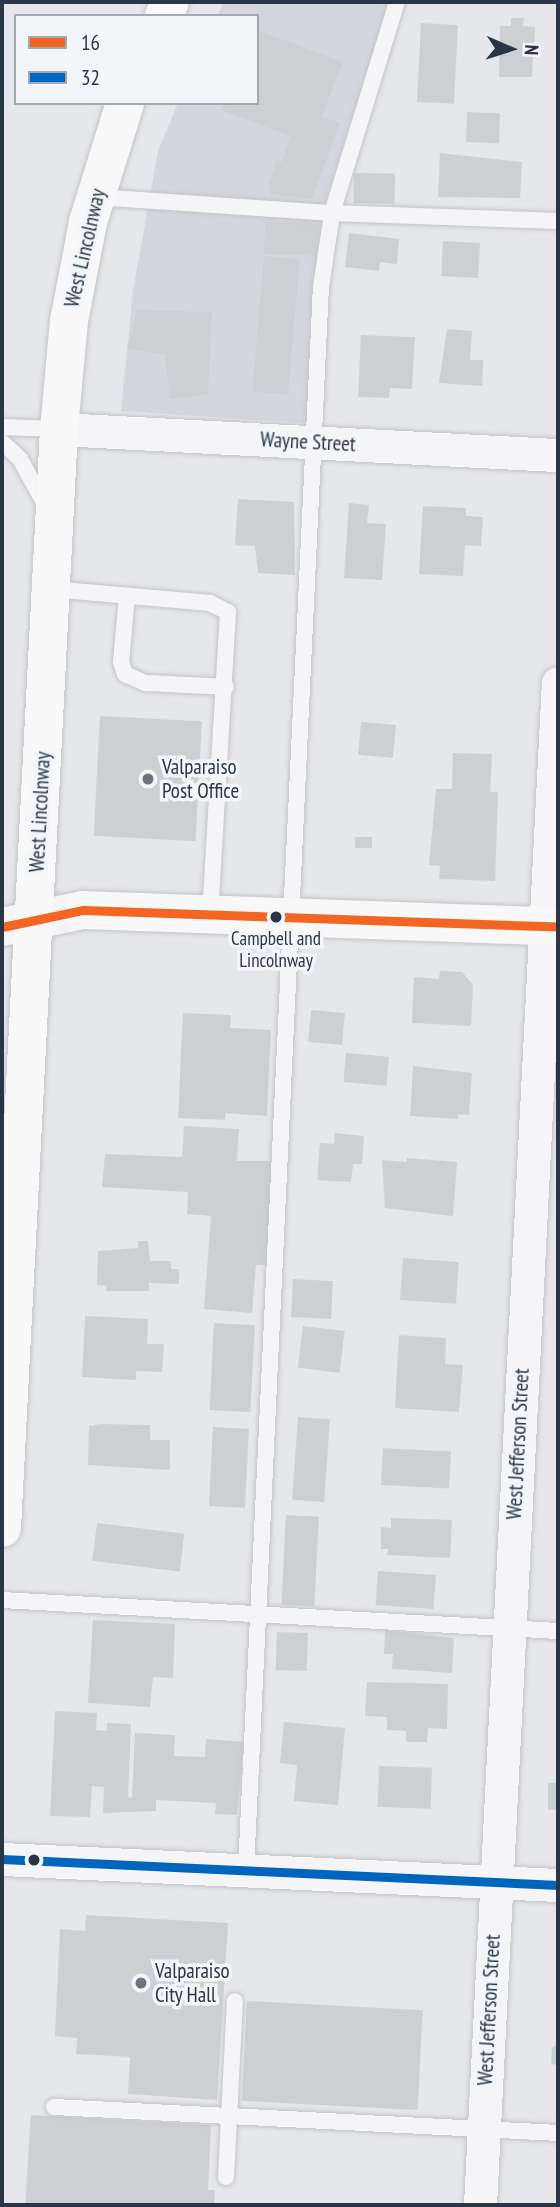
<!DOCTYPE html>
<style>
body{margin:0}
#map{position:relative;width:560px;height:2207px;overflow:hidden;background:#e5e7ea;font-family:"PT Sans Narrow",sans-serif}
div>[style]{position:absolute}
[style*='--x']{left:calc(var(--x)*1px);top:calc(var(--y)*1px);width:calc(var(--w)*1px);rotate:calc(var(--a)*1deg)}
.built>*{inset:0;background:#d3d7dd}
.building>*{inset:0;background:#cdd0d3;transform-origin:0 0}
.roads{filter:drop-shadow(0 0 2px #c3c5c8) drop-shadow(0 0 2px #c3c5c8)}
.service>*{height:16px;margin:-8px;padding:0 8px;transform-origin:8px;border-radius:8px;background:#f5f5f7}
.minor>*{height:33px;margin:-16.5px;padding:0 16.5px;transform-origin:16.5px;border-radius:16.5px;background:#f5f5f7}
.tertiary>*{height:38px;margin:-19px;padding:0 19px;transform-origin:19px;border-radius:19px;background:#f5f5f7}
.secondary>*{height:38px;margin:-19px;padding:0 19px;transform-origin:19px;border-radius:19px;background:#f8f8f8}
.primary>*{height:38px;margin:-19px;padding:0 19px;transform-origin:19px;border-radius:19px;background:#f8f8f8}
.bus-1>*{height:9px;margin:-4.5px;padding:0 4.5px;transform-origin:4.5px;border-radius:4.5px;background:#f26522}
.bus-2>*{height:9px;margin:-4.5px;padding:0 4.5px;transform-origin:4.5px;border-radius:4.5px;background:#0065bd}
.dots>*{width:19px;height:19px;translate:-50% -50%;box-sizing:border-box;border:4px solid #f3f6f9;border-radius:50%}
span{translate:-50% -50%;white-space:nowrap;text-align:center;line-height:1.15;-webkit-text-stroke:7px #f3f6f9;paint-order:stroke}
.bus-label{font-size:19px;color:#2a3645}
.street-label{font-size:21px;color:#2a3645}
.poi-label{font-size:21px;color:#2a3645}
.left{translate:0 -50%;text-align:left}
.frame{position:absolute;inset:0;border:4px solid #2a3645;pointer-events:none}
.legend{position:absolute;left:14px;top:14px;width:245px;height:91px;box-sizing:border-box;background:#f3f6f9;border:2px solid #a3a9b1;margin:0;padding:9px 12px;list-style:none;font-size:21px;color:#2a3645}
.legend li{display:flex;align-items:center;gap:14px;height:35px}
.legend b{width:35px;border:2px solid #a3a9b1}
.north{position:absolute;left:476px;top:14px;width:70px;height:70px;-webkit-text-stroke:5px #f3f6f9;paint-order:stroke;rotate:93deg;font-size:19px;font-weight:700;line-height:28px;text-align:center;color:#2a3645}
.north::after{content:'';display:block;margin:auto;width:24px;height:32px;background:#2a3645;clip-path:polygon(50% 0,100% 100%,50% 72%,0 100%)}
</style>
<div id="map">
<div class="built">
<div style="clip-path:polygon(224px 2px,389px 2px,325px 202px,306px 423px,121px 411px,133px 291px,158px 151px,178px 103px,257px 103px,257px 16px,217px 16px)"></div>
</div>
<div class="building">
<div style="clip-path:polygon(511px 18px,524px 18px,523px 26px,535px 27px,532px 77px,499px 77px,500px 26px,511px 26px)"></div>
<div style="left:421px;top:23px;width:37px;height:79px;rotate:3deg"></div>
<div style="clip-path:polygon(257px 30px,343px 62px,322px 116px,340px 123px,312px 199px,270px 194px,269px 183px,277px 160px,282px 162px,290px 136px,221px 110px,224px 103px,257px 103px)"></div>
<div style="left:467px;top:112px;width:33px;height:30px;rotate:2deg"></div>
<div style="clip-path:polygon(440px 153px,522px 162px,520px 198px,438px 197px)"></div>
<div style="left:354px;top:173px;width:41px;height:30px;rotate:1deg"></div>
<div style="left:265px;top:222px;width:54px;height:32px;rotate:2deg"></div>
<div style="clip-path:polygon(349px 233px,399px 239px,397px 264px,380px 262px,379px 271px,345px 267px)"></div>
<div style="left:443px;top:241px;width:37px;height:35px;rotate:3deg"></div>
<div style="left:264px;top:256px;width:36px;height:136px;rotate:5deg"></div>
<div style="clip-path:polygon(137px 310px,212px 312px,208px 395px,170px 399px,165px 355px,127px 349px)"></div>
<div style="clip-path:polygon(447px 329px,472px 331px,470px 360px,483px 360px,482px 386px,439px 383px)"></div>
<div style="clip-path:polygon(361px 335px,415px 337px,412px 389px,390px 388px,389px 398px,358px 397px)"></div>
<div style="clip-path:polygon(238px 499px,294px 502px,295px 575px,258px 573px,255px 546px,235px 545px)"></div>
<div style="clip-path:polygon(349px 503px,369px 505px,367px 523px,386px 524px,382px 580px,344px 578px)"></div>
<div style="clip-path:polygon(423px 506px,466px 508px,466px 516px,483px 517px,481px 546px,465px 545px,463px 576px,419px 574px)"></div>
<div style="left:100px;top:716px;width:102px;height:120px;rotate:3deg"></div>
<div style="left:361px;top:722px;width:35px;height:33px;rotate:5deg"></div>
<div style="clip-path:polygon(453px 753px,492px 754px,490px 792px,498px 792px,495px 881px,439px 879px,440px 866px,429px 865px,436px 789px,452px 789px)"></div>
<div style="left:355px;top:837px;width:17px;height:11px"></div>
<div style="clip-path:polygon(440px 971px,462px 972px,473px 985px,471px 1026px,412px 1023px,414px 977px,439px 979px)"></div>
<div style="left:311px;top:1010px;width:34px;height:32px;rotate:5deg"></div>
<div style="clip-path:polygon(183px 1013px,231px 1015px,230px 1028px,271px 1030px,267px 1116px,226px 1113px,225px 1120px,178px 1118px)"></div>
<div style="left:346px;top:1053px;width:43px;height:29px;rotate:5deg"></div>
<div style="clip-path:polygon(413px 1066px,472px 1073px,469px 1115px,458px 1114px,458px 1119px,410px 1116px)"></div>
<div style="clip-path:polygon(184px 1126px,239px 1129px,237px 1161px,277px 1161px,266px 1265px,256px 1265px,252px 1313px,204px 1309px,211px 1216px,187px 1214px,188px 1192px,102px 1187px,105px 1154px,182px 1157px)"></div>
<div style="clip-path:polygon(335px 1133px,364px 1136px,362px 1164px,353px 1164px,351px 1182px,317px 1180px,320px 1143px,334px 1144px)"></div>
<div style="clip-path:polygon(407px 1158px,457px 1162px,453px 1216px,385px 1208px,382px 1160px,407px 1162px)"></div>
<div style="clip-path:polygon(138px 1241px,148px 1241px,150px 1261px,171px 1261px,171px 1269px,179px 1269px,179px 1284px,149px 1283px,149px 1291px,106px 1291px,107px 1286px,97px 1285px,98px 1251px,138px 1248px)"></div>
<div style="left:403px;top:1258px;width:56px;height:42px;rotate:4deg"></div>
<div style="left:293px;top:1279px;width:40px;height:38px;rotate:3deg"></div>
<div style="clip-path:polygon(85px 1316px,148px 1319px,147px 1344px,164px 1344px,162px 1372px,136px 1371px,136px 1380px,82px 1377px)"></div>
<div style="left:214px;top:1323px;width:41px;height:87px;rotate:3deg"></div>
<div style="left:303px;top:1326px;width:42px;height:42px;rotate:7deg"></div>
<div style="clip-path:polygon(399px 1335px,446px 1338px,445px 1364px,463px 1365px,459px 1412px,395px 1408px)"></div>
<div style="left:298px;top:1417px;width:32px;height:83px;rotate:4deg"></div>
<div style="clip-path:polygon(100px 1424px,150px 1425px,150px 1440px,170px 1440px,170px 1470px,88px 1465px,89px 1426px)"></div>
<div style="left:213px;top:1427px;width:36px;height:79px;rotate:3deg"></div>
<div style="left:383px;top:1448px;width:68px;height:37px;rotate:3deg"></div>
<div style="left:286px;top:1515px;width:33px;height:90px;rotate:3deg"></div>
<div style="clip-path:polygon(391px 1518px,452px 1520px,450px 1558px,387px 1555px,388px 1549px,381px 1549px,381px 1527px,391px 1528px)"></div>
<div style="left:97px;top:1523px;width:88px;height:38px;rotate:7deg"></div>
<div style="left:378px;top:1571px;width:58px;height:34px;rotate:4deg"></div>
<div style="clip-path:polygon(93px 1620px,175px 1624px,173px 1678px,153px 1677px,150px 1707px,88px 1703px)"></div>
<div style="clip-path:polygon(385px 1630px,454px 1638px,452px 1673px,392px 1669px,393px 1654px,384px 1654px)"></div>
<div style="left:277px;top:1632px;width:31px;height:38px;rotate:2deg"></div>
<div style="clip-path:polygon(367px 1682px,448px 1684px,447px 1729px,428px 1728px,427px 1742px,406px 1742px,406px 1731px,387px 1730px,387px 1717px,365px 1716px)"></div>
<div style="clip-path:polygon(55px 1711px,97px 1713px,96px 1730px,107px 1731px,107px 1723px,131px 1724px,128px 1797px,132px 1798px,135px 1733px,175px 1735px,174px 1756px,205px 1757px,206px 1739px,244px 1742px,237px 1815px,215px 1814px,216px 1803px,156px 1800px,156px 1811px,103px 1813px,104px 1787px,92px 1786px,90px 1817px,50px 1816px)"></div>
<div style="clip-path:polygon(284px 1722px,345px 1728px,338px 1805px,294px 1801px,297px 1765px,280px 1763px)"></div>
<div style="left:379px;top:1766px;width:53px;height:41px;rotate:2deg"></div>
<div style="left:548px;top:1783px;width:10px;height:27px"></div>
<div style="clip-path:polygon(86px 1915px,228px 1923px,217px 2100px,128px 2094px,130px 2057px,76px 2054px,77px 2038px,55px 2036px,60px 1929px,85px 1931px)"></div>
<div style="left:247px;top:2001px;width:176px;height:100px;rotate:3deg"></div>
<div style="clip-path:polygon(558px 2043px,558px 2065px,551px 2064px,552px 2048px)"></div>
<div style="clip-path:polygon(31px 2115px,211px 2125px,208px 2190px,215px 2190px,214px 2205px,25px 2205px)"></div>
</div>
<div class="roads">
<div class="service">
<div style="--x:96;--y:197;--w:237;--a:3.9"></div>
<div style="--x:332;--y:213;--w:226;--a:2"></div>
<div style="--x:2;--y:427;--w:57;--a:2"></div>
<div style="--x:2;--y:442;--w:25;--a:43"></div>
<div style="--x:20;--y:459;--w:56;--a:61.1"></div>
<div style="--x:51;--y:589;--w:160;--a:5"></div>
<div style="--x:210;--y:603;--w:20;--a:27"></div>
<div style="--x:228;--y:612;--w:305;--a:93.4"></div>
<div style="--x:127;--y:596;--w:66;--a:95.2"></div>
<div style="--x:121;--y:662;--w:13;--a:72"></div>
<div style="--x:125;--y:674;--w:22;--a:24"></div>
<div style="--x:145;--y:683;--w:81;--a:2.8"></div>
<div style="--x:2;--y:1600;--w:557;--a:3.19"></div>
<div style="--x:246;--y:1870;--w:1585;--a:-87.29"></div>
<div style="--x:321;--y:287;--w:75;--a:-81.5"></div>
<div style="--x:332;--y:213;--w:221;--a:-72.9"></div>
<div style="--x:54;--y:2107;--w:505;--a:2.95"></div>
<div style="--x:226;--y:2177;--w:176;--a:-87.1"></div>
</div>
<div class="minor">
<div style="--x:59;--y:429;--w:500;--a:3"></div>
<div style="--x:2;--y:1859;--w:557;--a:2.68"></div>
<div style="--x:480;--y:2205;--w:1524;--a:-87.07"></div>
</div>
<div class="tertiary">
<div style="--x:2;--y:927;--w:83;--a:-11.9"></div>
</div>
<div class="secondary">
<div style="--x:83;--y:910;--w:475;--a:2"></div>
</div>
<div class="primary">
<div style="--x:164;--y:16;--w:15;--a:-67"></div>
<div style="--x:2;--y:1528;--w:1100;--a:-87.03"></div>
<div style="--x:59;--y:429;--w:108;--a:-84.7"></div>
<div style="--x:69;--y:321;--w:101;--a:-79.1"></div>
<div style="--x:88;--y:222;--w:125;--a:-72.7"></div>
</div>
</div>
<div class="bus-1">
<div style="--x:2;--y:927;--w:83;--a:-11.9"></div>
<div style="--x:83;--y:910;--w:475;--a:2"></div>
</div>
<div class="bus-2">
<div style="--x:2;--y:1859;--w:557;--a:2.68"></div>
</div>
<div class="dots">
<div style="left:148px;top:779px;background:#6b747f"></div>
<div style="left:276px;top:917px;background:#2a3645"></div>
<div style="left:34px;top:1860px;background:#2a3645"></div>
<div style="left:141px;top:1983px;background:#6b747f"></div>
</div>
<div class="bus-label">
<span style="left:276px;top:950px">Campbell and<br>Lincolnway</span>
</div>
<div class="street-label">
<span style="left:85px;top:248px;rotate:-77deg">West Lincolnway</span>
<span style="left:308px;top:442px;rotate:3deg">Wayne Street</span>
<span style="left:40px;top:812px;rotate:-87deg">West Lincolnway</span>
<span style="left:518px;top:1444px;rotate:-87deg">West Jefferson Street</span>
<span style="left:489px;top:2010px;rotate:-87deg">West Jefferson Street</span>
</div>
<div class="poi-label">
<span class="left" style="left:162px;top:779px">Valparaiso<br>Post Office</span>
<span class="left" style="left:155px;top:1983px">Valparaiso<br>City Hall</span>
</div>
<div class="frame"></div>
<ul class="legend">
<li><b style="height:9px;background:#f26522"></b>16</li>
<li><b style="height:9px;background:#0065bd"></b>32</li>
</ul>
<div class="north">N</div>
</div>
